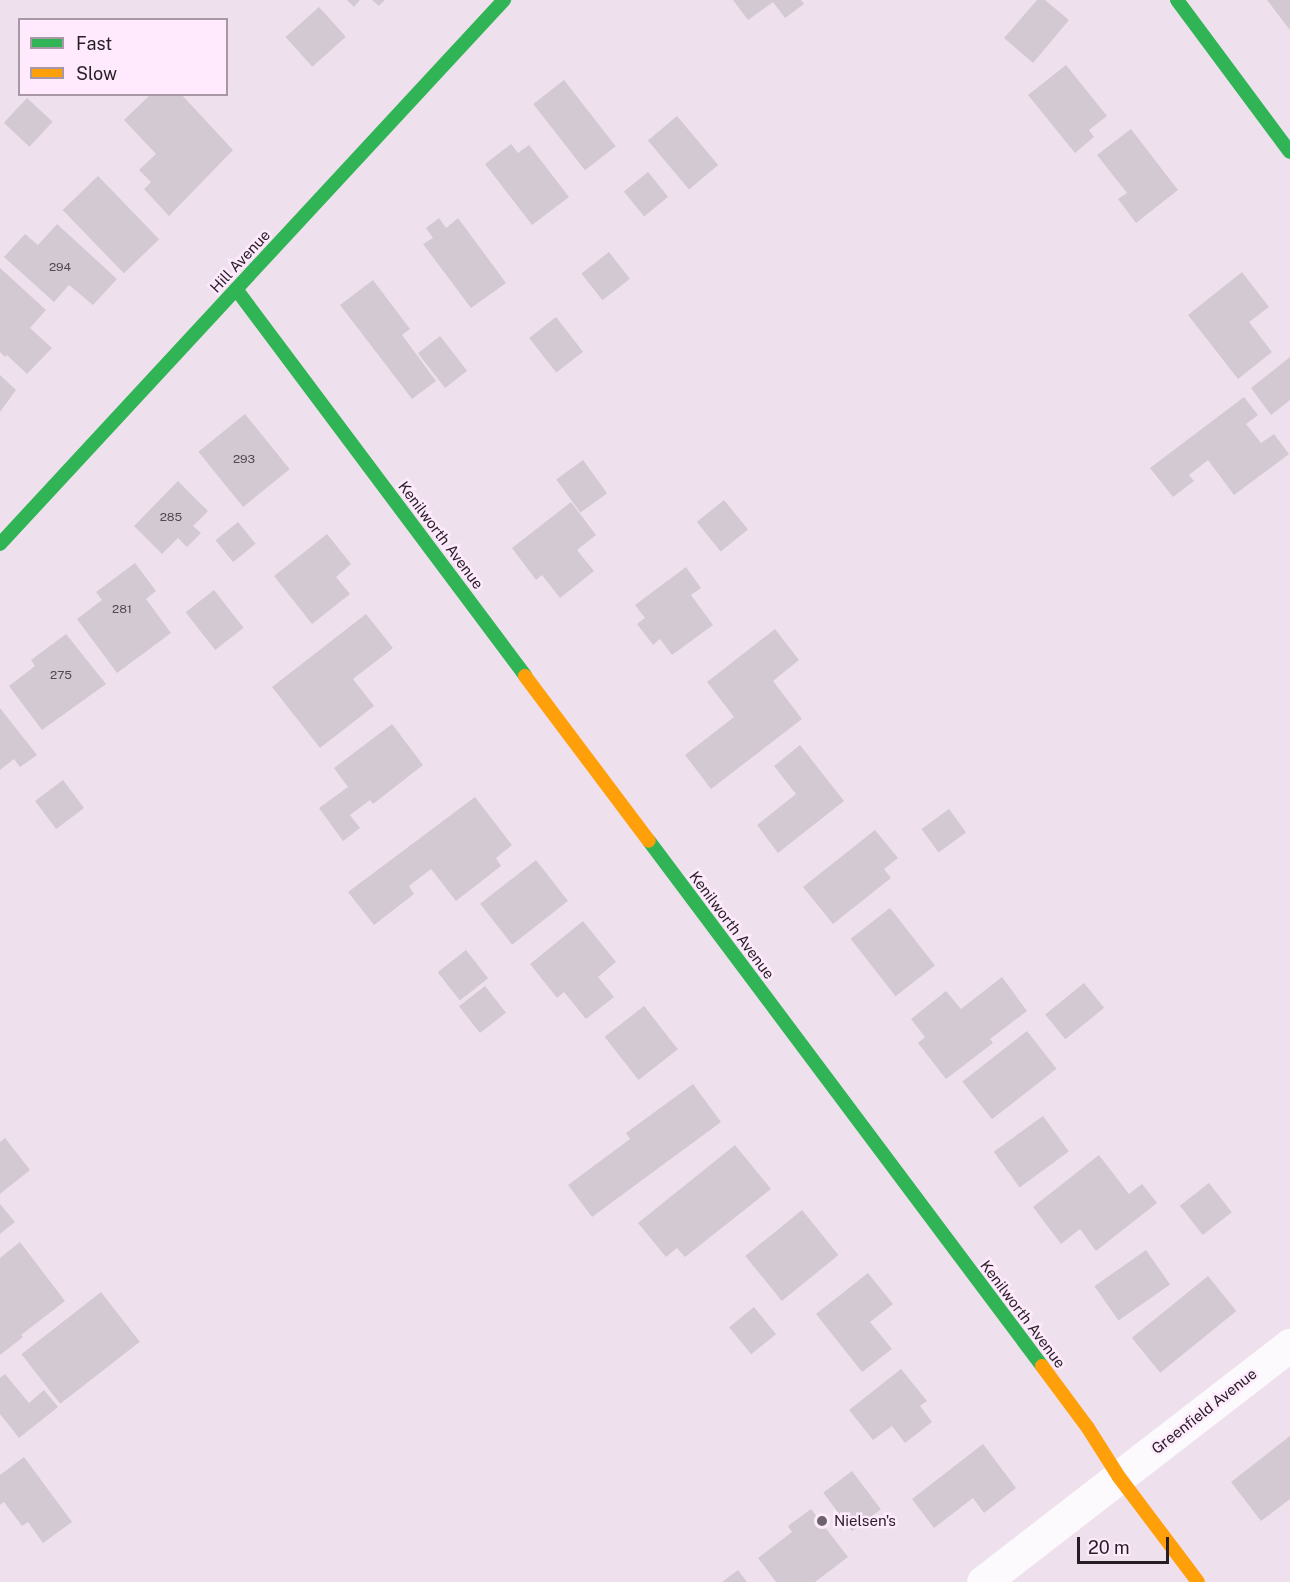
<!DOCTYPE html>
<style>
body{margin:0}
#map{position:relative;width:1290px;height:1582px;overflow:hidden;background:#eee1ed;font-family:"Public Sans",sans-serif}
div>[style]{position:absolute}
[style*='--x']{left:calc(var(--x)*1px);top:calc(var(--y)*1px);width:calc(var(--w)*1px);rotate:calc(var(--a)*1deg)}
.building>*{inset:0;background:#d3c9d2;transform-origin:0 0}
.street>*{height:33px;margin:-16.5px;padding:0 16.5px;transform-origin:16.5px;border-radius:16.5px;background:#fcfafc}
.fast>*{height:14px;margin:-7px;padding:0 7px;transform-origin:7px;border-radius:7px;background:#30b455}
.slow>*{height:14px;margin:-7px;padding:0 7px;transform-origin:7px;border-radius:7px;background:#ff9f0a}
.dots>*{width:16px;height:16px;translate:-50% -50%;box-sizing:border-box;border:3px solid #feeafc;border-radius:50%}
span{translate:-50% -50%;white-space:nowrap;text-align:center;line-height:1.15;-webkit-text-stroke:5px #feeafc;paint-order:stroke}
.number-label{font-size:12px;color:#514850}
.number-label span{-webkit-text-stroke-width:0}
.street-label{font-size:15px;color:#261d25}
.poi-label{font-size:15px;color:#261d25}
.left{translate:0 -50%;text-align:left}
.legend{position:absolute;left:18px;top:18px;width:210px;height:78px;box-sizing:border-box;background:#feeafc;border:2px solid #a898a6;margin:0;padding:8px 10px;list-style:none;font-size:18px;color:#261d25}
.legend li{display:flex;align-items:center;gap:12px;height:30px}
.legend b{width:30px;border:2px solid #a898a6}
.scale{position:absolute;left:1077px;top:1537px;width:92px;height:27px;box-sizing:border-box;border:3px solid #261d25;border-top:0;padding-left:8px;font-size:18px;line-height:21px;white-space:nowrap;color:#261d25;-webkit-text-stroke:4px #feeafc;paint-order:stroke}
</style>
<div id="map">
<div class="building">
<div style="clip-path:polygon(347px 0,360px 0,354px 7px)"></div>
<div style="clip-path:polygon(372px 0,385px 0,379px 6px)"></div>
<div style="clip-path:polygon(733px 0,801px 0,804px 4px,785px 18px,773px 2px,748px 20px)"></div>
<div style="clip-path:polygon(1037px 0,1045px 0,1069px 20px,1033px 63px,1004px 38px)"></div>
<div style="clip-path:polygon(1267px 0,1290px 0,1290px 30px)"></div>
<div style="left:319px;top:7px;width:40px;height:45px;rotate:48deg"></div>
<div style="clip-path:polygon(1066px 65px,1107px 116px,1089px 130px,1094px 137px,1075px 153px,1028px 95px)"></div>
<div style="left:564px;top:80px;width:84px;height:39px;rotate:52deg"></div>
<div style="clip-path:polygon(151px 94px,181px 94px,233px 150px,169px 216px,144px 189px,151px 182px,139px 170px,156px 154px,124px 120px)"></div>
<div style="left:27px;top:98px;width:35px;height:34px;rotate:43deg"></div>
<div style="left:677px;top:116px;width:64px;height:38px;rotate:50deg"></div>
<div style="clip-path:polygon(1131px 129px,1178px 190px,1136px 223px,1118px 199px,1127px 193px,1097px 155px)"></div>
<div style="clip-path:polygon(511px 144px,518px 153px,529px 145px,569px 197px,532px 225px,485px 164px)"></div>
<div style="left:648px;top:172px;width:32px;height:31px;rotate:51deg"></div>
<div style="left:98px;top:176px;width:88px;height:49px;rotate:46deg"></div>
<div style="clip-path:polygon(439px 218px,446px 228px,458px 218px,506px 283px,471px 308px,423px 244px,433px 238px,426px 228px)"></div>
<div style="clip-path:polygon(57px 224px,117px 279px,93px 305px,69px 285px,54px 302px,4px 257px,25px 234px,38px 245px)"></div>
<div style="left:609px;top:252px;width:34px;height:35px;rotate:52deg"></div>
<div style="clip-path:polygon(0 268px,46px 310px,30px 328px,52px 348px,27px 374px,7px 355px,5px 357px,0 352px)"></div>
<div style="clip-path:polygon(1242px 272px,1269px 307px,1249px 322px,1272px 352px,1238px 379px,1188px 315px)"></div>
<div style="clip-path:polygon(373px 280px,410px 329px,402px 335px,436px 381px,412px 399px,340px 305px)"></div>
<div style="left:556px;top:317px;width:44px;height:34px;rotate:52deg"></div>
<div style="left:440px;top:336px;width:44px;height:28px;rotate:52deg"></div>
<div style="clip-path:polygon(1290px 357px,1290px 400px,1271px 415px,1251px 388px)"></div>
<div style="clip-path:polygon(0 375px,16px 390px,0 412px)"></div>
<div style="clip-path:polygon(1244px 397px,1258px 415px,1246px 424px,1261px 443px,1274px 434px,1289px 454px,1234px 495px,1208px 460px,1189px 475px,1194px 481px,1173px 497px,1150px 468px)"></div>
<div style="left:245px;top:414px;width:71px;height:60px;rotate:51deg"></div>
<div style="left:583px;top:460px;width:41px;height:33px;rotate:54deg"></div>
<div style="clip-path:polygon(178px 481px,208px 511px,193px 526px,201px 533px,187px 547px,178px 538px,162px 554px,134px 526px)"></div>
<div style="left:724px;top:500px;width:38px;height:35px;rotate:51deg"></div>
<div style="clip-path:polygon(571px 502px,596px 535px,577px 550px,594px 571px,560px 598px,542px 575px,536px 580px,512px 548px)"></div>
<div style="left:238px;top:522px;width:28px;height:29px;rotate:51deg"></div>
<div style="clip-path:polygon(327px 534px,351px 564px,336px 577px,350px 594px,312px 624px,274px 576px)"></div>
<div style="clip-path:polygon(135px 563px,156px 591px,146px 599px,171px 633px,117px 673px,77px 619px,102px 600px,96px 592px)"></div>
<div style="clip-path:polygon(686px 567px,701px 588px,691px 595px,713px 625px,672px 655px,660px 639px,653px 645px,637px 624px,645px 618px,635px 605px)"></div>
<div style="left:214px;top:590px;width:48px;height:36px;rotate:52deg"></div>
<div style="clip-path:polygon(366px 614px,393px 648px,353px 679px,374px 706px,320px 748px,272px 687px)"></div>
<div style="clip-path:polygon(775px 629px,799px 660px,773px 681px,802px 719px,711px 789px,685px 755px,734px 717px,707px 682px)"></div>
<div style="clip-path:polygon(66px 634px,106px 684px,42px 730px,9px 686px,35px 666px,31px 660px)"></div>
<div style="clip-path:polygon(0 708px,37px 755px,20px 767px,14px 759px,0 770px)"></div>
<div style="clip-path:polygon(392px 724px,423px 765px,373px 804px,370px 800px,350px 815px,360px 828px,343px 841px,319px 808px,348px 787px,334px 768px)"></div>
<div style="clip-path:polygon(800px 745px,844px 801px,778px 853px,757px 825px,796px 794px,774px 766px)"></div>
<div style="left:63px;top:780px;width:35px;height:35px;rotate:53deg"></div>
<div style="clip-path:polygon(475px 797px,512px 845px,496px 858px,501px 866px,456px 901px,431px 869px,409px 886px,414px 894px,374px 925px,348px 892px)"></div>
<div style="left:949px;top:809px;width:29px;height:34px;rotate:54deg"></div>
<div style="clip-path:polygon(875px 830px,898px 858px,884px 869px,891px 878px,833px 924px,803px 887px)"></div>
<div style="left:536px;top:860px;width:52px;height:71px;rotate:52deg"></div>
<div style="left:890px;top:908px;width:73px;height:50px;rotate:52deg"></div>
<div style="clip-path:polygon(583px 921px,616px 962px,598px 977px,614px 997px,586px 1019px,564px 992px,557px 998px,530px 964px)"></div>
<div style="left:466px;top:950px;width:36px;height:36px;rotate:52deg"></div>
<div style="clip-path:polygon(1002px 977px,1027px 1011px,990px 1039px,993px 1043px,946px 1079px,918px 1043px,925px 1037px,911px 1019px,946px 991px,961px 1009px)"></div>
<div style="left:1084px;top:983px;width:32px;height:50px;rotate:51deg"></div>
<div style="left:485px;top:986px;width:34px;height:33px;rotate:52deg"></div>
<div style="left:644px;top:1006px;width:55px;height:50px;rotate:52deg"></div>
<div style="left:1027px;top:1031px;width:48px;height:82px;rotate:52deg"></div>
<div style="clip-path:polygon(693px 1084px,721px 1122px,592px 1217px,568px 1185px,630px 1139px,626px 1133px)"></div>
<div style="left:1043px;top:1116px;width:44px;height:61px;rotate:54deg"></div>
<div style="clip-path:polygon(5px 1138px,30px 1170px,0 1194px,0 1142px)"></div>
<div style="clip-path:polygon(735px 1145px,771px 1189px,685px 1257px,677px 1248px,666px 1257px,638px 1223px)"></div>
<div style="clip-path:polygon(1099px 1155px,1129px 1194px,1142px 1184px,1157px 1203px,1096px 1251px,1080px 1229px,1061px 1244px,1033px 1207px)"></div>
<div style="left:1209px;top:1183px;width:37px;height:37px;rotate:52deg"></div>
<div style="clip-path:polygon(0 1204px,15px 1222px,0 1234px)"></div>
<div style="left:802px;top:1210px;width:58px;height:73px;rotate:51deg"></div>
<div style="clip-path:polygon(20px 1242px,65px 1301px,21px 1335px,23px 1337px,0 1355px,0 1258px)"></div>
<div style="left:1146px;top:1250px;width:42px;height:63px;rotate:55deg"></div>
<div style="clip-path:polygon(868px 1273px,893px 1304px,870px 1322px,892px 1349px,862px 1372px,816px 1314px)"></div>
<div style="left:1208px;top:1276px;width:45px;height:98px;rotate:51deg"></div>
<div style="left:101px;top:1292px;width:63px;height:101px;rotate:52deg"></div>
<div style="left:754px;top:1307px;width:35px;height:32px;rotate:51deg"></div>
<div style="clip-path:polygon(901px 1369px,927px 1401px,920px 1406px,932px 1422px,905px 1443px,892px 1426px,873px 1440px,849px 1410px)"></div>
<div style="clip-path:polygon(5px 1374px,29px 1403px,44px 1390px,58px 1407px,19px 1438px,0 1414px,0 1378px)"></div>
<div style="clip-path:polygon(1290px 1436px,1290px 1499px,1261px 1521px,1231px 1482px)"></div>
<div style="clip-path:polygon(983px 1444px,1016px 1488px,984px 1513px,973px 1498px,934px 1528px,912px 1499px)"></div>
<div style="clip-path:polygon(24px 1457px,72px 1522px,43px 1543px,28px 1522px,22px 1526px,4px 1502px,0 1505px,0 1475px)"></div>
<div style="left:852px;top:1471px;width:48px;height:36px;rotate:53deg"></div>
<div style="clip-path:polygon(811px 1509px,848px 1557px,815px 1582px,776px 1582px,758px 1558px,792px 1532px,788px 1526px)"></div>
<div style="clip-path:polygon(738px 1570px,747px 1582px,722px 1582px)"></div>
</div>
<div class="street">
<div style="--x:983;--y:1582;--w:388;--a:-37.7"></div>
</div>
<div class="fast">
<div style="--x:1177;--y:0;--w:189;--a:53.4"></div>
<div style="--x:236;--y:289;--w:483;--a:53.2"></div>
<div style="--x:0;--y:544;--w:742;--a:-47.19"></div>
<div style="--x:649;--y:841;--w:656;--a:53.18"></div>
</div>
<div class="slow">
<div style="--x:525;--y:676;--w:206;--a:53.1"></div>
<div style="--x:1042;--y:1366;--w:77;--a:53.4"></div>
<div style="--x:1088;--y:1428;--w:58;--a:57.7"></div>
<div style="--x:1119;--y:1477;--w:131;--a:53"></div>
</div>
<div class="dots">
<div style="left:822px;top:1521px;background:#6c626b"></div>
</div>
<div class="number-label">
<span style="left:60px;top:268px">294</span>
<span style="left:244px;top:460px">293</span>
<span style="left:171px;top:518px">285</span>
<span style="left:122px;top:610px">281</span>
<span style="left:61px;top:676px">275</span>
</div>
<div class="street-label">
<span style="left:240px;top:261px;rotate:-47deg">Hill Avenue</span>
<span style="left:441px;top:535px;rotate:53deg">Kenilworth Avenue</span>
<span style="left:732px;top:925px;rotate:53deg">Kenilworth Avenue</span>
<span style="left:1023px;top:1314px;rotate:53deg">Kenilworth Avenue</span>
<span style="left:1204px;top:1411px;rotate:-38deg">Greenfield Avenue</span>
</div>
<div class="poi-label">
<span class="left" style="left:834px;top:1521px">Nielsen's</span>
</div>
<ul class="legend">
<li><b style="height:8px;background:#30b455"></b>Fast</li>
<li><b style="height:8px;background:#ff9f0a"></b>Slow</li>
</ul>
<div class="scale">20 m</div>
</div>
